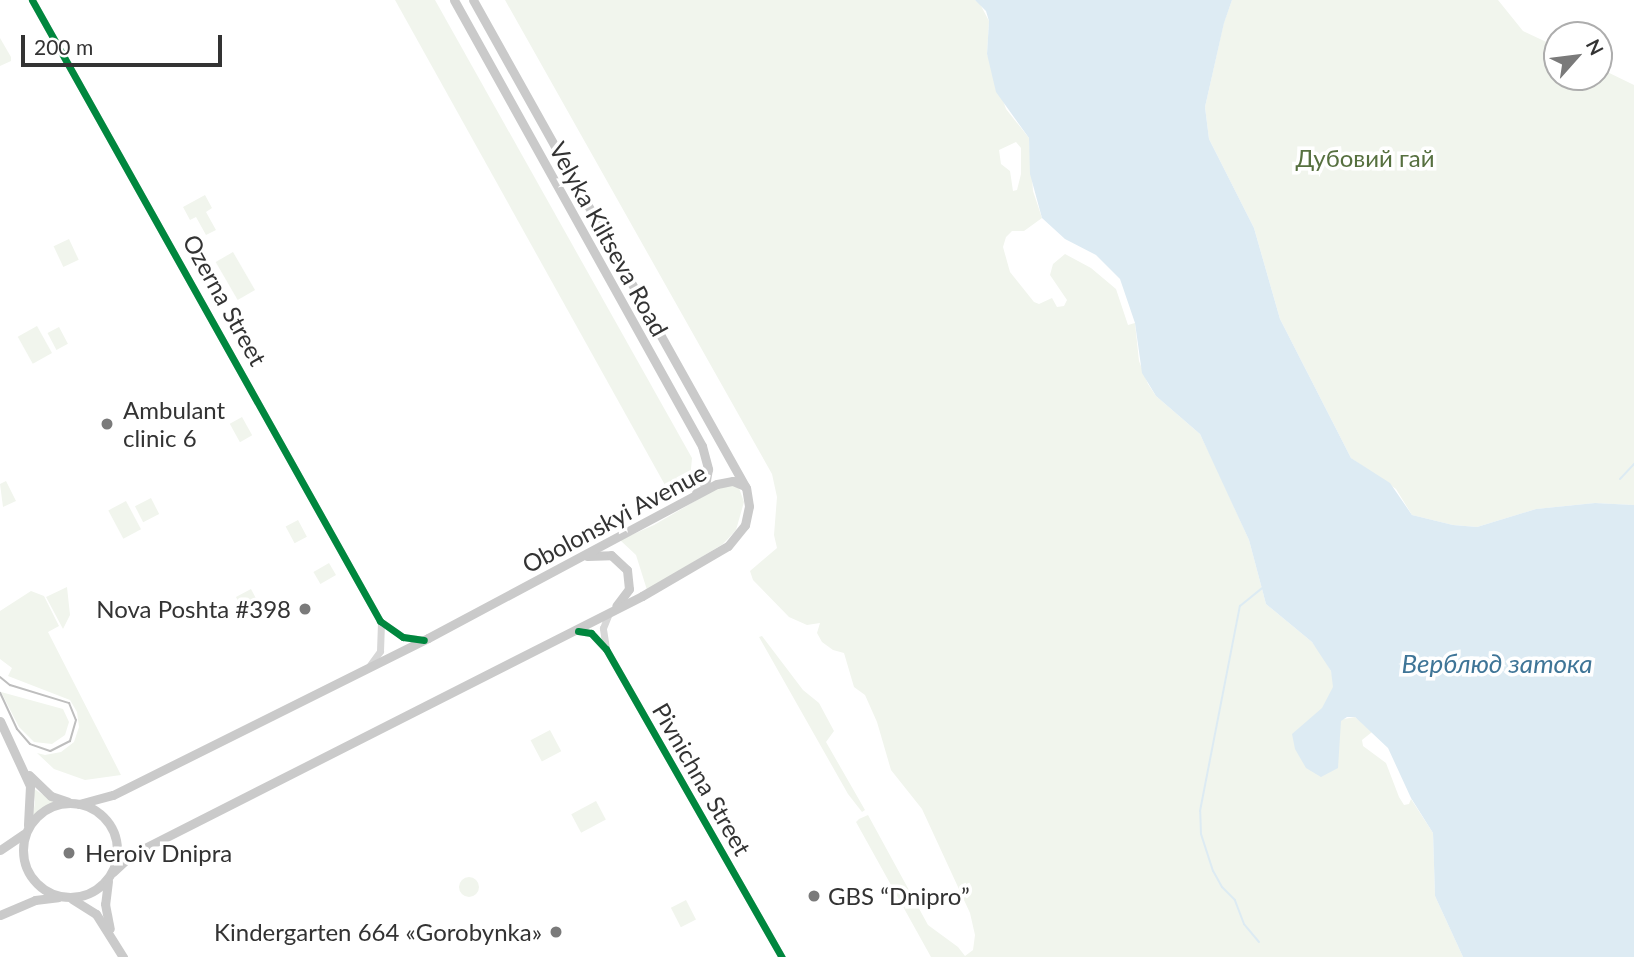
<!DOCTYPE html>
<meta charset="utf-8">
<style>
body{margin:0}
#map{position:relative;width:1634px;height:957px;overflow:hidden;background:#fff;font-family:Lato,sans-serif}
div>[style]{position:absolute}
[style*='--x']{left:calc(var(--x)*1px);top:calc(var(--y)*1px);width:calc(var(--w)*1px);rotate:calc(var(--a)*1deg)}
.green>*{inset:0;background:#f1f5ed;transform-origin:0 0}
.round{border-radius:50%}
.water>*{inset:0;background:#ddebf3}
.stream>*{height:2px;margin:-1px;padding:0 1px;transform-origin:1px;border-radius:1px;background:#ddebf3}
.minor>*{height:7px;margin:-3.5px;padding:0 3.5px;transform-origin:3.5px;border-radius:3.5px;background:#d7d7d7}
.major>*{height:9px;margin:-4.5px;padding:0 4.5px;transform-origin:4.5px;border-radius:4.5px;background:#cacaca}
.major>.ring{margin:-4.5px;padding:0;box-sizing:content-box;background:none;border:9px solid #cacaca;border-radius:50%}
.tram>*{height:2px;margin:-1px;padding:0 1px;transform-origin:1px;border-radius:1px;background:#bebebe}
.cycleway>*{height:7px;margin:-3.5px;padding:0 3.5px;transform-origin:3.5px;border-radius:3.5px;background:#00873e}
.dots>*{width:19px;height:19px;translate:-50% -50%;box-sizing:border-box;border:4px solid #fff;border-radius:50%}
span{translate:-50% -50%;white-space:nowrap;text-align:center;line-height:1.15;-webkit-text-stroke:7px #fff;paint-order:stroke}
.park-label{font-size:24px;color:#56703f}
.street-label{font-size:24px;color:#333}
.poi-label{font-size:24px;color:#333}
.left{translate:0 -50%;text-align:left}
.right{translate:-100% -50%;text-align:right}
.water-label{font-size:26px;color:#3f7597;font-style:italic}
.north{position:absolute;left:1543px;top:21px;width:70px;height:70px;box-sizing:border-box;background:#fff;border:2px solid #adadad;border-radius:50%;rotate:62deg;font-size:19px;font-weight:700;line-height:28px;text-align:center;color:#333}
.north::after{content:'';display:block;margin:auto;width:24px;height:32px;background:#7a7a7a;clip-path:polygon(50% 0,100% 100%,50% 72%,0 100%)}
.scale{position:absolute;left:21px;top:35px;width:201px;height:32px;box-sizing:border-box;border:4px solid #333;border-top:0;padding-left:9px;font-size:21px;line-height:24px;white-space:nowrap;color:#333;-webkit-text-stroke:5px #fff;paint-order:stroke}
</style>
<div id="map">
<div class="green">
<div style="clip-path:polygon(395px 0,435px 0,692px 458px,690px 480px,670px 494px)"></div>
<div style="clip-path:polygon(evenodd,505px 0,975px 0,980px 4px,989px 21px,987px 54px,1006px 109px,1029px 138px,1033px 191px,1042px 218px,1024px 231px,1012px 231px,1006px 237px,1003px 247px,1010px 272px,1034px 302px,1039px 304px,1052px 298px,1057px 307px,1064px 306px,1067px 300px,1050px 275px,1053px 264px,1065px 254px,1091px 268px,1116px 289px,1128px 325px,1135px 323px,1139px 361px,1148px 384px,1156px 396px,1200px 434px,1216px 467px,1249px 540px,1266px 604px,1312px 642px,1322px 655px,1331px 671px,1344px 719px,1355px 717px,1372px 732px,1362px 740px,1363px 746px,1386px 763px,1399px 797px,1404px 805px,1409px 804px,1411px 799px,1433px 833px,1435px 896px,1463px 957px,931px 957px,856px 822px,859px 819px,868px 815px,928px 925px,958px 947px,965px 956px,973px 950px,975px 935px,970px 913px,922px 809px,891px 770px,877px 722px,865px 695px,854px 687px,844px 653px,833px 650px,822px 642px,817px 633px,820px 623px,807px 625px,789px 617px,753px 580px,750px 571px,777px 548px,774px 535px,777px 497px,772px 474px,505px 0,1016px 142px,1021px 148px,1021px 174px,1017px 190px,1013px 191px,1010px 171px,1001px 164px,999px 150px,1016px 142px)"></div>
<div style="clip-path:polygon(1232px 0,1498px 0,1523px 31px,1557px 47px,1557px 77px,1599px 77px,1599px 68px,1634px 85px,1634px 505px,1595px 503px,1536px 509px,1477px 527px,1453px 525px,1412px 515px,1396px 489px,1351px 458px,1280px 319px,1254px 228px,1209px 139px,1205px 107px,1224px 22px)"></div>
<div style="clip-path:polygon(0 38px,11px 57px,11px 61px,0 66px)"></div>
<div style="clip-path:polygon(205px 195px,212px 208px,206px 212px,216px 230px,206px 235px,196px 217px,190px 220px,183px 207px)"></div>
<div style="left:69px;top:239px;width:23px;height:17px;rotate:65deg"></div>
<div style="left:233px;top:252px;width:44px;height:20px;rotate:60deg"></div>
<div style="left:37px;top:326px;width:31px;height:22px;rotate:61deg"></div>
<div style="left:59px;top:327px;width:19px;height:13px;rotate:62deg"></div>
<div style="left:242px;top:417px;width:21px;height:14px;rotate:61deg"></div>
<div style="clip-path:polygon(6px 481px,16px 501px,3px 507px,0 484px)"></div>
<div style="clip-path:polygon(732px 484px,739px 488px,744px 502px,736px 530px,723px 544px,647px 590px,636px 555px,620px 540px,654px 525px,721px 486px)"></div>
<div style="left:151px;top:498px;width:18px;height:18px;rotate:63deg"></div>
<div style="left:126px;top:501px;width:32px;height:20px;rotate:62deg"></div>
<div style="left:298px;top:520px;width:19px;height:14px;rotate:62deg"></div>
<div style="left:329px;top:563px;width:14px;height:18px;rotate:60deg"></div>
<div style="clip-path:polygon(67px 587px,70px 615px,63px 629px,46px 597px)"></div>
<div style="left:251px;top:589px;width:24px;height:17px;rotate:62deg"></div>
<div style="clip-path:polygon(31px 591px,44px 596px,59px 626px,48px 632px,121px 775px,85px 780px,54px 769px,37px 753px,45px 755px,61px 752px,74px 742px,79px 727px,77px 712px,70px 700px,8px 676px,12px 668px,0 659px,0 611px)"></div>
<div style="clip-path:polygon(762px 636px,803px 690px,819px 703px,834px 731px,826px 742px,865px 810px,862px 812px,848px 794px,759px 637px)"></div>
<div style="clip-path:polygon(1px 692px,63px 709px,69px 722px,65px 735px,52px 744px,34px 742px,19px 727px)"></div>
<div style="left:550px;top:730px;width:24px;height:22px;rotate:62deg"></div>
<div style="clip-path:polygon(33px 788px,55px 803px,33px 815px,35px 802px)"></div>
<div style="left:596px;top:801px;width:21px;height:28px;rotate:62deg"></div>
<div class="round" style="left:459px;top:877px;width:20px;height:20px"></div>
<div style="left:686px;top:900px;width:22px;height:17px;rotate:63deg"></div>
</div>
<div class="water">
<div style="clip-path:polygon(975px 0,1232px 0,1224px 23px,1205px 107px,1209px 139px,1254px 228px,1280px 319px,1351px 458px,1390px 483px,1412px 515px,1453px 525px,1477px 527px,1536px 509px,1595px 503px,1634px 505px,1634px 957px,1463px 957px,1435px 896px,1433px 833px,1411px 798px,1388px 748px,1355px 717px,1347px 717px,1341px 721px,1338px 768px,1321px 777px,1306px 768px,1295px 749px,1292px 734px,1322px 708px,1333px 687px,1331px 671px,1312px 642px,1266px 604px,1249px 540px,1200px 434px,1156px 396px,1142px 373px,1135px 323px,1120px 279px,1096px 255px,1065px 239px,1042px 218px,1030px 174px,1029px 138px,996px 92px,987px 54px,989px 21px,986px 11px)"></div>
</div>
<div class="stream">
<div style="--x:1620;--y:479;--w:21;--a:-47"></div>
<div style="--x:1259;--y:942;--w:23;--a:-130"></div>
<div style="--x:1244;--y:924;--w:26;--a:-111"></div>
<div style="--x:1235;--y:900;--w:18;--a:-135"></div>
<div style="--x:1222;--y:887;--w:18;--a:-119"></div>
<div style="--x:1213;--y:871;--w:39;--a:-108"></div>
<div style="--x:1201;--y:834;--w:23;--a:-92"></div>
<div style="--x:1200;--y:811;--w:209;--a:-79"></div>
<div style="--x:1240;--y:606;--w:28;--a:-39"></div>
</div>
<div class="minor">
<div style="--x:32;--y:0;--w:712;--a:60.73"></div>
<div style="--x:380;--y:621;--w:28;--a:35"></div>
<div style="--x:403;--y:637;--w:21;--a:8"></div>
<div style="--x:578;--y:631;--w:13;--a:9"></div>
<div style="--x:591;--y:633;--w:22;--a:47"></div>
<div style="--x:606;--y:649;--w:355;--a:60.3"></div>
<div style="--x:606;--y:648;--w:20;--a:-99"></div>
<div style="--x:603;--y:628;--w:16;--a:-68"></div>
<div style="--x:370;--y:665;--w:17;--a:-54"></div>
<div style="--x:380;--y:651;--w:29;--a:-88"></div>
</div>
<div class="major">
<div style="--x:454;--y:0;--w:510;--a:60.92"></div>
<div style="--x:702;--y:446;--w:24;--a:75"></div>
<div style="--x:708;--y:469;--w:11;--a:100"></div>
<div style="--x:706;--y:480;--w:16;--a:128"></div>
<div style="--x:587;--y:556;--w:24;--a:-2"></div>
<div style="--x:611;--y:555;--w:22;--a:43"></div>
<div style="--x:627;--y:570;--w:19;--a:84"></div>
<div style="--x:629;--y:589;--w:21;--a:127"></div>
<div style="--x:0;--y:721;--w:72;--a:65.2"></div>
<div style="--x:30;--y:786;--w:39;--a:93"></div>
<div style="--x:29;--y:775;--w:30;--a:44"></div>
<div style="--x:51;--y:796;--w:18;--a:19"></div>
<div class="ring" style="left:23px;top:803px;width:85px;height:85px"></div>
<div style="--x:79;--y:804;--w:35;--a:-15"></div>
<div style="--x:113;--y:795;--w:352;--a:-26.5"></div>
<div style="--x:428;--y:638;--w:327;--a:-28.1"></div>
<div style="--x:717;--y:484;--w:16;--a:-11"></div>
<div style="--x:733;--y:481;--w:13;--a:23"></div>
<div style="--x:0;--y:850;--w:29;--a:-34"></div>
<div style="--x:113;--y:872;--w:25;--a:-43"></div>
<div style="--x:131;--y:855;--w:573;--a:-26.88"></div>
<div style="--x:642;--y:596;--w:99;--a:-30.2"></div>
<div style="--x:728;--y:546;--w:27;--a:-51"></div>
<div style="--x:745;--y:525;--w:19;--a:-78"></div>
<div style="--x:749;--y:506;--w:18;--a:-99"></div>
<div style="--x:746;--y:488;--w:559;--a:-119.22"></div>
<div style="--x:108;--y:881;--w:23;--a:97"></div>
<div style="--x:105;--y:904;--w:25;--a:79"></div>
<div style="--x:72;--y:899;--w:28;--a:32"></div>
<div style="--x:96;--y:914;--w:51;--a:57.9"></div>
<div style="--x:0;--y:915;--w:38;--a:-23"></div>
<div style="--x:35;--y:900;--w:23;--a:-7"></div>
</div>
<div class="tram">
<div style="--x:0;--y:677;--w:13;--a:39"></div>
<div style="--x:10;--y:685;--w:62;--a:17"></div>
<div style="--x:69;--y:703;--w:18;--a:68"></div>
<div style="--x:76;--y:720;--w:22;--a:106"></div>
<div style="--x:70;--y:741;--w:22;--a:153"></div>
<div style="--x:50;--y:751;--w:21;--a:-161"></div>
<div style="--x:30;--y:744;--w:20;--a:-131"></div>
<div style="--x:17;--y:729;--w:40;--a:-115"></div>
</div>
<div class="cycleway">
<div style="--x:32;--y:0;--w:712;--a:60.73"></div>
<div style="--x:380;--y:621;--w:28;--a:35"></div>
<div style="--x:403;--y:637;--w:21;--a:8"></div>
<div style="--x:578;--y:631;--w:13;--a:9"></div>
<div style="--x:591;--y:633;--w:22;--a:47"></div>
<div style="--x:606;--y:649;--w:355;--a:60.3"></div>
</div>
<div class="dots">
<div style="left:107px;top:424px;background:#7a7a7a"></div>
<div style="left:305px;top:609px;background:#7a7a7a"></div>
<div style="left:69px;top:853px;background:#7a7a7a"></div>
<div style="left:814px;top:896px;background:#7a7a7a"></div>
<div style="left:556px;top:932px;background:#7a7a7a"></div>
</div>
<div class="park-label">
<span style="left:1365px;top:158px">Дубовий гай</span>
</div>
<div class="street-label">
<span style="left:609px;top:239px;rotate:61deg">Velyka Kiltseva Road</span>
<span style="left:225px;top:300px;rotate:61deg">Ozerna Street</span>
<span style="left:614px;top:518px;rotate:-28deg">Obolonskyi Avenue</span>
<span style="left:702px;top:779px;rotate:60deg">Pivnichna Street</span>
</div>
<div class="poi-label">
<span class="left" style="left:123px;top:424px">Ambulant<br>clinic 6</span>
<span class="right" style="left:291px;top:609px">Nova Poshta #398</span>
<span class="left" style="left:85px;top:853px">Heroiv Dnipra</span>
<span class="left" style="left:828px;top:896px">GBS “Dnipro”</span>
<span class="right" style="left:542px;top:932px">Kindergarten 664 «Gorobynka»</span>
</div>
<div class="water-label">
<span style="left:1497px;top:664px">Верблюд затока</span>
</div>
<div class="north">N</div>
<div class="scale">200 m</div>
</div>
